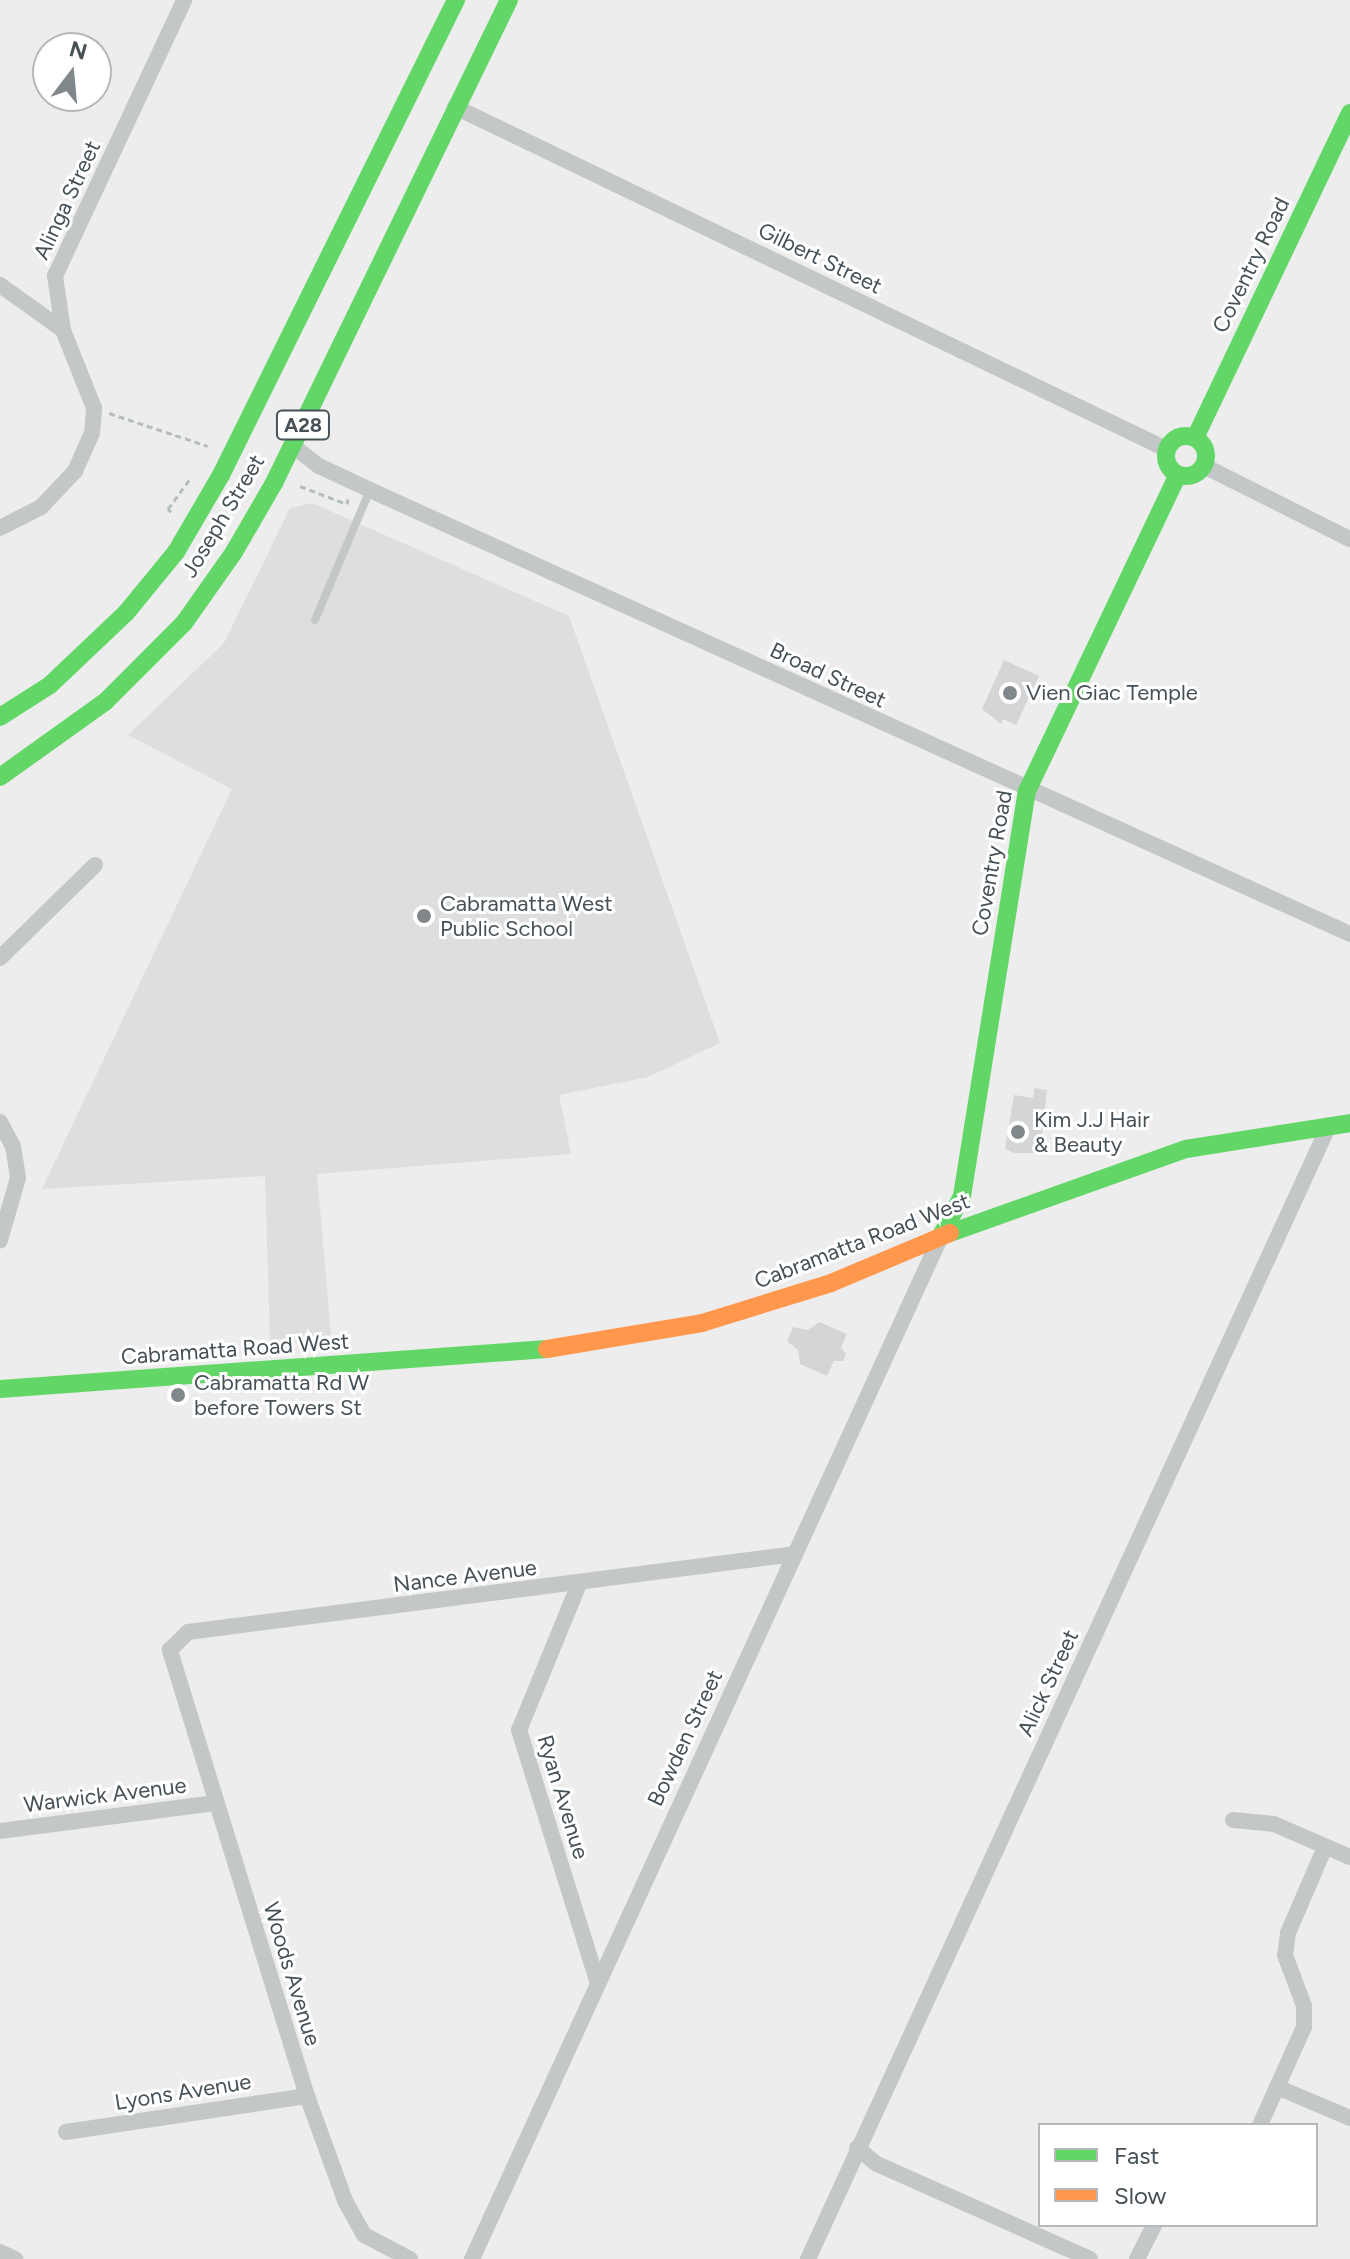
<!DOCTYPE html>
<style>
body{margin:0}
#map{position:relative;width:1350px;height:2259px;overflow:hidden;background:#ededed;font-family:Figtree,sans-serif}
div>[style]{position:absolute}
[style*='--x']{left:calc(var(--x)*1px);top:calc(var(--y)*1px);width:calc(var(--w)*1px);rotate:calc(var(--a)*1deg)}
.education>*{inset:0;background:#dfdede}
.building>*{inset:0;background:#d3d5d6}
.path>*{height:3px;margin-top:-1.5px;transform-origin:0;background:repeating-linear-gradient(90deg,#b4bfba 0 6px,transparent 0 10px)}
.lane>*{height:8px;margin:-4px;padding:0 4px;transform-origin:4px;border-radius:4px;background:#c4c7c8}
.street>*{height:16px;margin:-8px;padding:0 8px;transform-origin:8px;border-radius:8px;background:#c4c7c8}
.fast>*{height:18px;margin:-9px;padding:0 9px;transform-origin:9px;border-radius:9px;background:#63d668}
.fast>.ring{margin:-9px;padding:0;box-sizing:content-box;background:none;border:18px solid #63d668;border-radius:50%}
.slow>*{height:18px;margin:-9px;padding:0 9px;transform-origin:9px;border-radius:9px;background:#ff974d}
.dots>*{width:22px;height:22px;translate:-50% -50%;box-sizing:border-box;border:4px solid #fff;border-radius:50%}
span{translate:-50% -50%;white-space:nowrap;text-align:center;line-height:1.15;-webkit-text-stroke:6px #fff;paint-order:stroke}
.shield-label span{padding:2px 6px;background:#fff;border:2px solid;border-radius:6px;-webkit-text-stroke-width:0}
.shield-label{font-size:20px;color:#465157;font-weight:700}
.street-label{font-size:22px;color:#465157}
.poi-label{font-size:22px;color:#465157}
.left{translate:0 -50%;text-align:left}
.legend{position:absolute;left:1038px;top:2123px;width:280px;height:104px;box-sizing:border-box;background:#fff;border:2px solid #b5b9bc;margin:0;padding:10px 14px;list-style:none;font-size:24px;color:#465157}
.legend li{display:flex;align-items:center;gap:16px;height:40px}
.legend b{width:40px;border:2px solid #b5b9bc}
.north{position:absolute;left:32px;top:32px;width:80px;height:80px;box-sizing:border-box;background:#fff;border:2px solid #b5b9bc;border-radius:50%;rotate:16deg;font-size:22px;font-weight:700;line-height:32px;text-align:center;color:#465157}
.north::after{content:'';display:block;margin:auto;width:28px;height:36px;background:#80888c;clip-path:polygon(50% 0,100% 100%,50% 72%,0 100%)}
</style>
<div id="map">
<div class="education">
<div style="clip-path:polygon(312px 503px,569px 616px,720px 1043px,648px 1077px,559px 1095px,571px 1154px,317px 1174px,331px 1335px,270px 1340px,265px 1176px,42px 1189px,232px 789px,128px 735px,224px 643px,290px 508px)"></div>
</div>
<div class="building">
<div style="clip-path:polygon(1004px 660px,1039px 676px,1016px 725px,1003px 719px,1001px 724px,982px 709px)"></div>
<div style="clip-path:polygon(1034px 1088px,1047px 1090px,1040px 1153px,1014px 1153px,1005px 1149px,1014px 1095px,1033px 1098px)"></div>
<div style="clip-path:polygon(819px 1322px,847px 1334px,841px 1347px,846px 1354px,843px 1361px,834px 1361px,827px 1376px,800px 1364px,798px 1350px,787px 1341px,793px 1327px,808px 1330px)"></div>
</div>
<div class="path">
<div style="--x:109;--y:413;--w:104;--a:18.4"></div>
<div style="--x:300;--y:486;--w:50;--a:21"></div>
<div style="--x:347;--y:504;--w:5;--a:-79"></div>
<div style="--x:171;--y:512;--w:4;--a:-135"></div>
<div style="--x:168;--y:509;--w:36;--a:-54"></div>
</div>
<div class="lane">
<div style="--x:315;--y:620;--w:141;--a:-67.1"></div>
</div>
<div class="street">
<div style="--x:455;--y:107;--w:789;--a:25.69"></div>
<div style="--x:0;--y:285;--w:77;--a:35.5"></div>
<div style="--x:293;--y:446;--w:33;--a:38"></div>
<div style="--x:319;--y:466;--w:56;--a:25.2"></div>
<div style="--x:370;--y:490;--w:1076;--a:24.37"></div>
<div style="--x:1204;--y:466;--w:163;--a:26.6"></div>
<div style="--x:0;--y:528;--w:46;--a:-27.1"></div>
<div style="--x:41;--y:507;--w:50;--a:-46.6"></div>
<div style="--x:75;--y:471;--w:42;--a:-65.9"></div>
<div style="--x:92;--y:433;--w:25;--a:-85"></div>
<div style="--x:94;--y:408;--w:84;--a:-111.7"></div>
<div style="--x:63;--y:330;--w:55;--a:-98.4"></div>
<div style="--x:55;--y:276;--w:305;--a:-64.9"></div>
<div style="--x:0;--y:958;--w:133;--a:-44.4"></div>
<div style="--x:0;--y:1122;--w:27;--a:62"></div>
<div style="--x:13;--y:1146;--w:32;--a:81"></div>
<div style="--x:18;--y:1178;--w:65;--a:106.2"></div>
<div style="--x:579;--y:1584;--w:158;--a:112.3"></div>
<div style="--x:519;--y:1730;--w:263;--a:72.7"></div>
<div style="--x:1233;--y:1820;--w:41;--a:5.6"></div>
<div style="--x:1274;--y:1824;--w:83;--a:23.5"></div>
<div style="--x:0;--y:1831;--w:217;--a:-7.4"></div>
<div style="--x:1277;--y:2087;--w:79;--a:23"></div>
<div style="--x:1260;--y:2125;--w:107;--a:-65.8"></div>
<div style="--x:1304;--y:2027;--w:21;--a:-90"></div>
<div style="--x:1304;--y:2006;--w:54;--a:-110.4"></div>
<div style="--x:1285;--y:1955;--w:22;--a:-82"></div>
<div style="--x:1288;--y:1933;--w:94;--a:-66.7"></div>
<div style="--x:66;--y:2132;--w:244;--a:-8.5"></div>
<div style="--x:857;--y:2148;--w:26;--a:39"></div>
<div style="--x:877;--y:2164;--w:233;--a:24"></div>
<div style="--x:0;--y:2252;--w:17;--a:25"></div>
<div style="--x:410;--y:2259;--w:52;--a:-152.4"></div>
<div style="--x:364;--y:2235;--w:37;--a:-119"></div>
<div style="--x:346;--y:2203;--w:114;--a:-110"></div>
<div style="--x:307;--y:2096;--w:467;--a:-107.1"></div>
<div style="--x:170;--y:1650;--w:25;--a:-45"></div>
<div style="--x:188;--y:1632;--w:612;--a:-7.32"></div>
<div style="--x:472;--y:2259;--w:1125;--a:-65.37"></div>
<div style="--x:808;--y:2259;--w:1248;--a:-65.32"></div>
<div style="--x:1137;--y:2259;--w:38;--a:-63"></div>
</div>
<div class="fast">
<div class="ring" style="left:1166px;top:436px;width:22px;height:22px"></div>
<div style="--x:1195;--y:438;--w:360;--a:-64.5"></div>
<div style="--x:0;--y:717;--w:59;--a:-32.6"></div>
<div style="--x:50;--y:685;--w:105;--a:-43.5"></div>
<div style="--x:126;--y:613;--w:79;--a:-50.7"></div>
<div style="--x:176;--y:552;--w:89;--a:-59.7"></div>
<div style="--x:221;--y:475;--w:530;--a:-63.68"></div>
<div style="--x:0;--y:777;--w:130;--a:-35.6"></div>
<div style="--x:106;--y:701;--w:110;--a:-45"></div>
<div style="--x:184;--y:623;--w:87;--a:-54.8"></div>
<div style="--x:234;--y:552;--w:80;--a:-59.9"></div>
<div style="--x:274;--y:483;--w:537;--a:-64.06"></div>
<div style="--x:950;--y:1233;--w:251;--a:-19.6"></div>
<div style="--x:1186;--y:1149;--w:166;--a:-9"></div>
<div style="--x:941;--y:1236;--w:45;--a:-62.3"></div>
<div style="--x:962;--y:1196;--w:410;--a:-80.9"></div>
<div style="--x:1027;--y:791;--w:350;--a:-64.5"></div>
<div style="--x:0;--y:1389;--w:548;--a:-4.18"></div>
</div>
<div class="slow">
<div style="--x:547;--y:1349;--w:157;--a:-9.5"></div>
<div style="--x:702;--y:1323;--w:135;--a:-17.2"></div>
<div style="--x:831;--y:1283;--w:129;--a:-22.8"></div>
</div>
<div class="dots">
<div style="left:1010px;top:693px;background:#80888c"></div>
<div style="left:424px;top:916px;background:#80888c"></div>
<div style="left:1018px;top:1132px;background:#80888c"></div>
<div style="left:178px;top:1395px;background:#80888c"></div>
</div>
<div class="shield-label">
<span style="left:303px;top:425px">A28</span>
</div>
<div class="street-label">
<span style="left:67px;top:200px;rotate:-65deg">Alinga Street</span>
<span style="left:820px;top:258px;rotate:26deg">Gilbert Street</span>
<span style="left:1251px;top:265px;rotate:-64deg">Coventry Road</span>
<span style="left:223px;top:516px;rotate:-59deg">Joseph Street</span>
<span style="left:828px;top:675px;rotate:25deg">Broad Street</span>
<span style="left:992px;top:863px;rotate:-80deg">Coventry Road</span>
<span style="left:862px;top:1241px;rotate:-21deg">Cabramatta Road West</span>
<span style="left:235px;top:1349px;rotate:-4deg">Cabramatta Road West</span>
<span style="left:465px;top:1576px;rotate:-7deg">Nance Avenue</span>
<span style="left:1048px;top:1683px;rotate:-65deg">Alick Street</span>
<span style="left:685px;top:1738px;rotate:-65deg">Bowden Street</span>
<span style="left:105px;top:1795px;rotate:-7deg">Warwick Avenue</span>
<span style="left:563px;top:1797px;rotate:73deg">Ryan Avenue</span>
<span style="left:292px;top:1974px;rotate:73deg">Woods Avenue</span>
<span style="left:183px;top:2092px;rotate:-9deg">Lyons Avenue</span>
</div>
<div class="poi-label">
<span class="left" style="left:1026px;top:693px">Vien Giac Temple</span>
<span class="left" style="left:440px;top:916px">Cabramatta West<br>Public School</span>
<span class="left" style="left:1034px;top:1132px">Kim J.J Hair<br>&amp; Beauty</span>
<span class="left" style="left:194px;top:1395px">Cabramatta Rd W<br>before Towers St</span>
</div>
<ul class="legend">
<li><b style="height:10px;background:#63d668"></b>Fast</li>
<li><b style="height:10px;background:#ff974d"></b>Slow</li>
</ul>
<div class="north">N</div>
</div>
